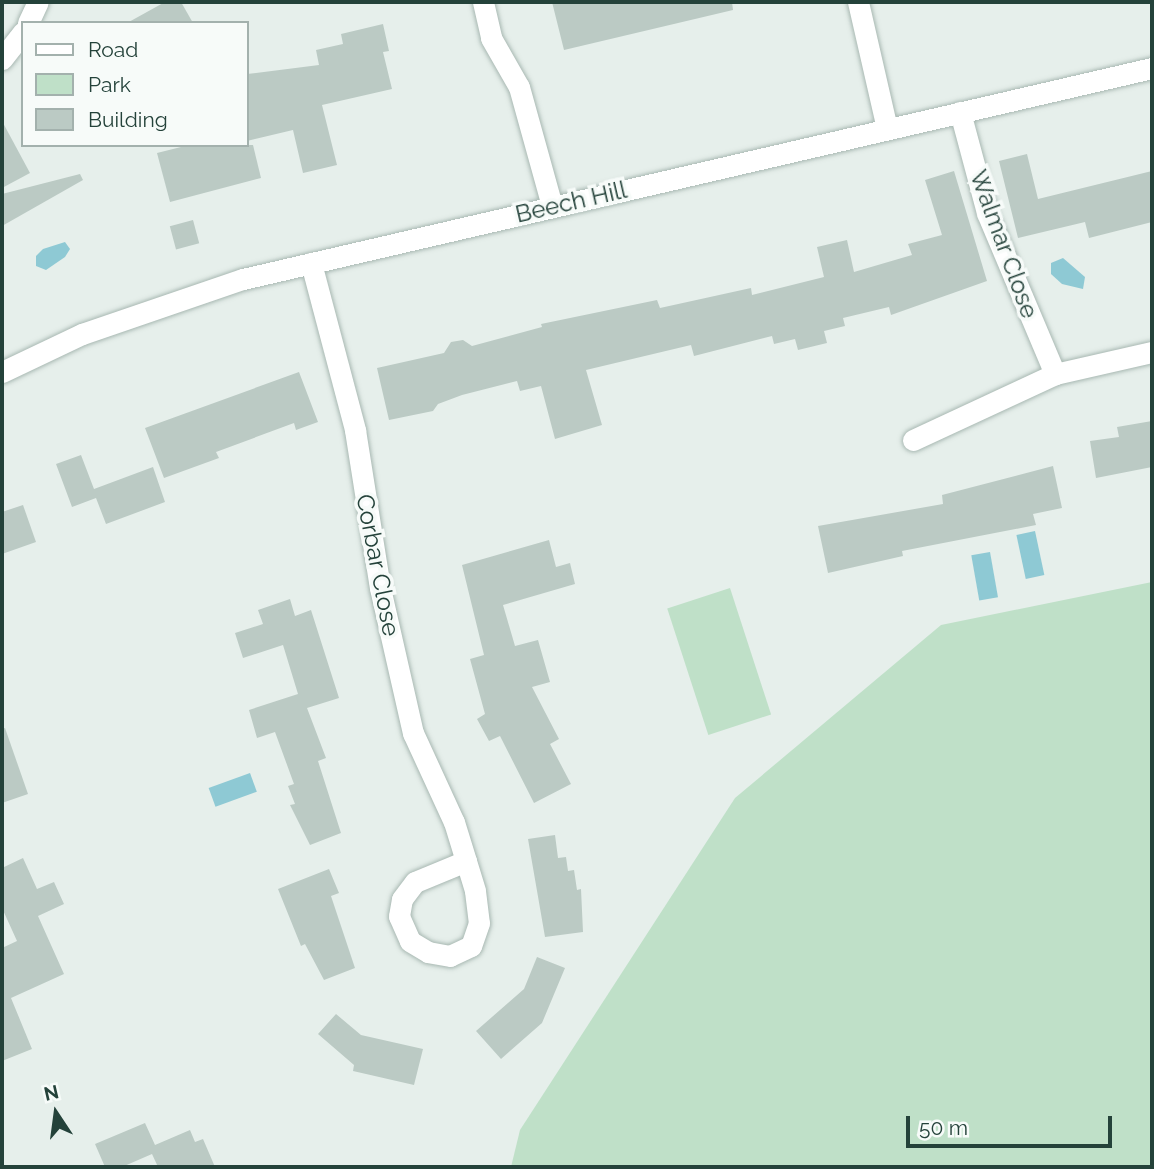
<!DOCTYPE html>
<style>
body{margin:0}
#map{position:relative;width:1154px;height:1169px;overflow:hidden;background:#e6efeb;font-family:Raleway,sans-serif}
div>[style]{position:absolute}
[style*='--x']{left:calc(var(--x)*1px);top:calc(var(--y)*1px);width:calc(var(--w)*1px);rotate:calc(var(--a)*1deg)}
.green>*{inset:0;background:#bfe0c8;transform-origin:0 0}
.water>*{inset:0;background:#8ec9d4;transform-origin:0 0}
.building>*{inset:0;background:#bbcac4;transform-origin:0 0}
.roads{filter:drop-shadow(0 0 2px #a8b8b2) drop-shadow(0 0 2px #a8b8b2)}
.street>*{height:21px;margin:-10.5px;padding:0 10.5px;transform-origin:10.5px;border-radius:10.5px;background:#fff}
.secondary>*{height:21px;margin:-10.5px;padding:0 10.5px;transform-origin:10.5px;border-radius:10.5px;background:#fff}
span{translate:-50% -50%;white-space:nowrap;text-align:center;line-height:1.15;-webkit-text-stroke:7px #f7fbf9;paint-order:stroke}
.street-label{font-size:24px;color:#24423a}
.frame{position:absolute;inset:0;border:4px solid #24423a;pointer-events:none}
.legend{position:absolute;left:21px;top:21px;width:228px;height:126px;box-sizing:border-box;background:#f7fbf9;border:2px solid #a3b1ad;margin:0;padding:9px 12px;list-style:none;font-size:21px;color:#24423a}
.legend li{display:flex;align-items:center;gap:14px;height:35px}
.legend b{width:35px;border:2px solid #a3b1ad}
.north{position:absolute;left:21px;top:1078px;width:70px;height:70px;-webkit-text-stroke:5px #f7fbf9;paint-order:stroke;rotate:347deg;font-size:19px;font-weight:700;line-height:28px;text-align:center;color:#24423a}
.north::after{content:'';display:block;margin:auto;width:24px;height:32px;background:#24423a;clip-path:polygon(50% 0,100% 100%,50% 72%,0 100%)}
.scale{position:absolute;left:906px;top:1116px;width:206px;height:32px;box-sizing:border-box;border:4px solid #24423a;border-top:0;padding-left:9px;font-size:21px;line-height:24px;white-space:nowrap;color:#24423a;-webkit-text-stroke:5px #f7fbf9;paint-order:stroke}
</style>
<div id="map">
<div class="green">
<div style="clip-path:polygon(1152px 582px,1152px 1167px,511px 1167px,520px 1130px,735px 798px,941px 625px)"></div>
<div style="left:730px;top:588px;width:133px;height:66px;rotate:72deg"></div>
</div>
<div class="water">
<div style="clip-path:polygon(65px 242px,70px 249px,65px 257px,46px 270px,36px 266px,36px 256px,43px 249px)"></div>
<div style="clip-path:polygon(1063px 258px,1085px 277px,1083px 289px,1062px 284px,1051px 274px,1051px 263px)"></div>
<div style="left:1035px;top:531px;width:45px;height:19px;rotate:78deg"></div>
<div style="left:990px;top:552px;width:46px;height:19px;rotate:80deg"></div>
<div style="left:250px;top:773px;width:20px;height:44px;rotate:70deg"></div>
</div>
<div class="building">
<div style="clip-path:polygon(165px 2px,181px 2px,193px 23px,127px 23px)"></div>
<div style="clip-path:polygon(552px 2px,732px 2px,733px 10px,564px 50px)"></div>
<div style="clip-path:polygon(383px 24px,389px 51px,383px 52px,392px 89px,322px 105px,337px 165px,303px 173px,293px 130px,247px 141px,247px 74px,319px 65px,316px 50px,343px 44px,341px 34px)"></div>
<div style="clip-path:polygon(2px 121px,30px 173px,2px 188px)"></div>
<div style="clip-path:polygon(189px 145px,253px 145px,261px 178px,170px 202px,157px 153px)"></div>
<div style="clip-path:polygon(1027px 154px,1038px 199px,1152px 171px,1152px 222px,1089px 238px,1085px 222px,1018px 238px,999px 161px)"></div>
<div style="clip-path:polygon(954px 171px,987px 281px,891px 315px,889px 307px,843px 318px,845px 326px,824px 331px,827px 343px,798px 350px,795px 339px,774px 344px,772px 336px,694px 356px,691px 345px,586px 370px,602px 425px,555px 439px,541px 386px,520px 391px,517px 381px,462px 395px,438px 404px,433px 411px,389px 420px,377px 368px,444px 353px,451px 342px,463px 340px,472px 346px,542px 327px,541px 324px,657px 300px,660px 308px,751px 288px,752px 295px,824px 277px,817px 247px,847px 240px,854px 272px,912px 255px,908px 244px,942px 235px,925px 180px)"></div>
<div style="clip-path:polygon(80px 174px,83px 180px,2px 226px,2px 194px)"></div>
<div style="left:193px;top:220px;width:24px;height:24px;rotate:75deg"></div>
<div style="clip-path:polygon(299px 372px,318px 422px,296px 430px,294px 423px,216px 452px,219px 458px,164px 478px,145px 428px)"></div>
<div style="clip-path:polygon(1152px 421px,1152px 467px,1096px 478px,1090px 441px,1119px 437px,1117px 427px)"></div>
<div style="clip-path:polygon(81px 455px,94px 489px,153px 467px,165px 502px,106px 524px,96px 498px,72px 507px,56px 464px)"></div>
<div style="clip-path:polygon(1053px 466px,1062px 508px,1033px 514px,1036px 525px,902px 551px,903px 556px,828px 573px,818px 526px,943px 504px,942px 495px)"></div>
<div style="clip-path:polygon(23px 505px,36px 542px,2px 554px,2px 512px)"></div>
<div style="clip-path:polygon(549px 540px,556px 567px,570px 563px,575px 584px,503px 605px,515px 646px,538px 640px,550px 682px,532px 687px,559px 739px,550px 744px,571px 784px,534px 803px,500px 736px,489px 741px,477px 719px,485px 714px,470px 659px,484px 655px,462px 565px)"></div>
<div style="clip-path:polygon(290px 599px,295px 616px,311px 610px,339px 698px,307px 708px,326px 758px,318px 761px,341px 833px,310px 845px,290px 805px,295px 804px,288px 786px,294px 784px,275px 732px,257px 738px,249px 710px,298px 694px,283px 645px,243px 658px,235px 633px,263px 624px,258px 610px)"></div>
<div style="clip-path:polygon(5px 728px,28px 794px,2px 803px,2px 729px)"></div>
<div style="clip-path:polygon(555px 835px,558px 858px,566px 857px,568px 871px,574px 870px,577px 890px,581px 889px,583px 932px,545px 937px,528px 839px)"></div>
<div style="clip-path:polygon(23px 858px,37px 889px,54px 882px,64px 904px,38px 916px,64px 974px,11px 998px,32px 1049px,2px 1061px,2px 948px,17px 941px,2px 908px,2px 868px)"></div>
<div style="clip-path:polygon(329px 869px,339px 893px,331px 896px,355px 968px,324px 980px,305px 944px,301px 946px,278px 889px)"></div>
<div style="clip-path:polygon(537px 957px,565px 968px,542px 1023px,501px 1059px,476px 1031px,524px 989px)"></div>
<div style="clip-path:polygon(336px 1014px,361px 1035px,423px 1049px,414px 1085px,353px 1071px,354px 1065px,318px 1034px)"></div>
<div style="clip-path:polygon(145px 1123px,155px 1145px,190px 1130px,195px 1142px,203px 1139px,215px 1167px,158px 1167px,152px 1154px,122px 1167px,105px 1167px,95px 1144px)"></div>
</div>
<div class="roads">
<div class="street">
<div style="--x:483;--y:2;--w:37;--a:77"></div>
<div style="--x:491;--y:38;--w:56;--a:60.3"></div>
<div style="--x:519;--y:87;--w:123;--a:74.5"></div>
<div style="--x:858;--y:2;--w:130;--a:77.1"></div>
<div style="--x:28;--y:23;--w:23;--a:-65"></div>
<div style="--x:2;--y:59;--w:34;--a:-52"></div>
<div style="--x:960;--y:112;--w:105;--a:75"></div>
<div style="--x:987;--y:213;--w:175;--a:67.1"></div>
<div style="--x:1055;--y:374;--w:99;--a:-12.8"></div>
<div style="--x:311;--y:263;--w:173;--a:75.2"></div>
<div style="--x:355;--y:430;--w:160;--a:81"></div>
<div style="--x:380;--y:588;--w:149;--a:77.2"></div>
<div style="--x:413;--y:733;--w:98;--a:65.3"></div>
<div style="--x:454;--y:822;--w:41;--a:72.9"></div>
<div style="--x:466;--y:861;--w:31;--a:73"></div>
<div style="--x:475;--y:891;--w:32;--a:83"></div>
<div style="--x:479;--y:923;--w:24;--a:109"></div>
<div style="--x:471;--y:946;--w:23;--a:155"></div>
<div style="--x:450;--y:956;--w:22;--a:-170"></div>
<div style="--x:428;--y:952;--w:21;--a:-149"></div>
<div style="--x:410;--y:941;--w:27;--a:-114"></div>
<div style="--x:399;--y:916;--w:17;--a:-80"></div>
<div style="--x:402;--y:899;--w:21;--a:-53"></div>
<div style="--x:415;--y:882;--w:55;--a:-22.4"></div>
<div style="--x:913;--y:440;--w:157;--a:-24.9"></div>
</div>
<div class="secondary">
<div style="--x:2;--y:372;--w:89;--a:-25.4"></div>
<div style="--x:82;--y:334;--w:170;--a:-18.9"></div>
<div style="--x:243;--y:279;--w:933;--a:-13.07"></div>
</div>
</div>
<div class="street-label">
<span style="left:571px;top:202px;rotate:-13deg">Beech Hill</span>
<span style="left:1004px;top:244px;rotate:70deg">Walmar Close</span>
<span style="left:378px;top:565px;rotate:79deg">Corbar Close</span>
</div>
<div class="frame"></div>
<ul class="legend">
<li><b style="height:9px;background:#fff"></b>Road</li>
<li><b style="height:19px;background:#bfe0c8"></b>Park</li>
<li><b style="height:19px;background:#bbcac4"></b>Building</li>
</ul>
<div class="north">N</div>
<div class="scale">50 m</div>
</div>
